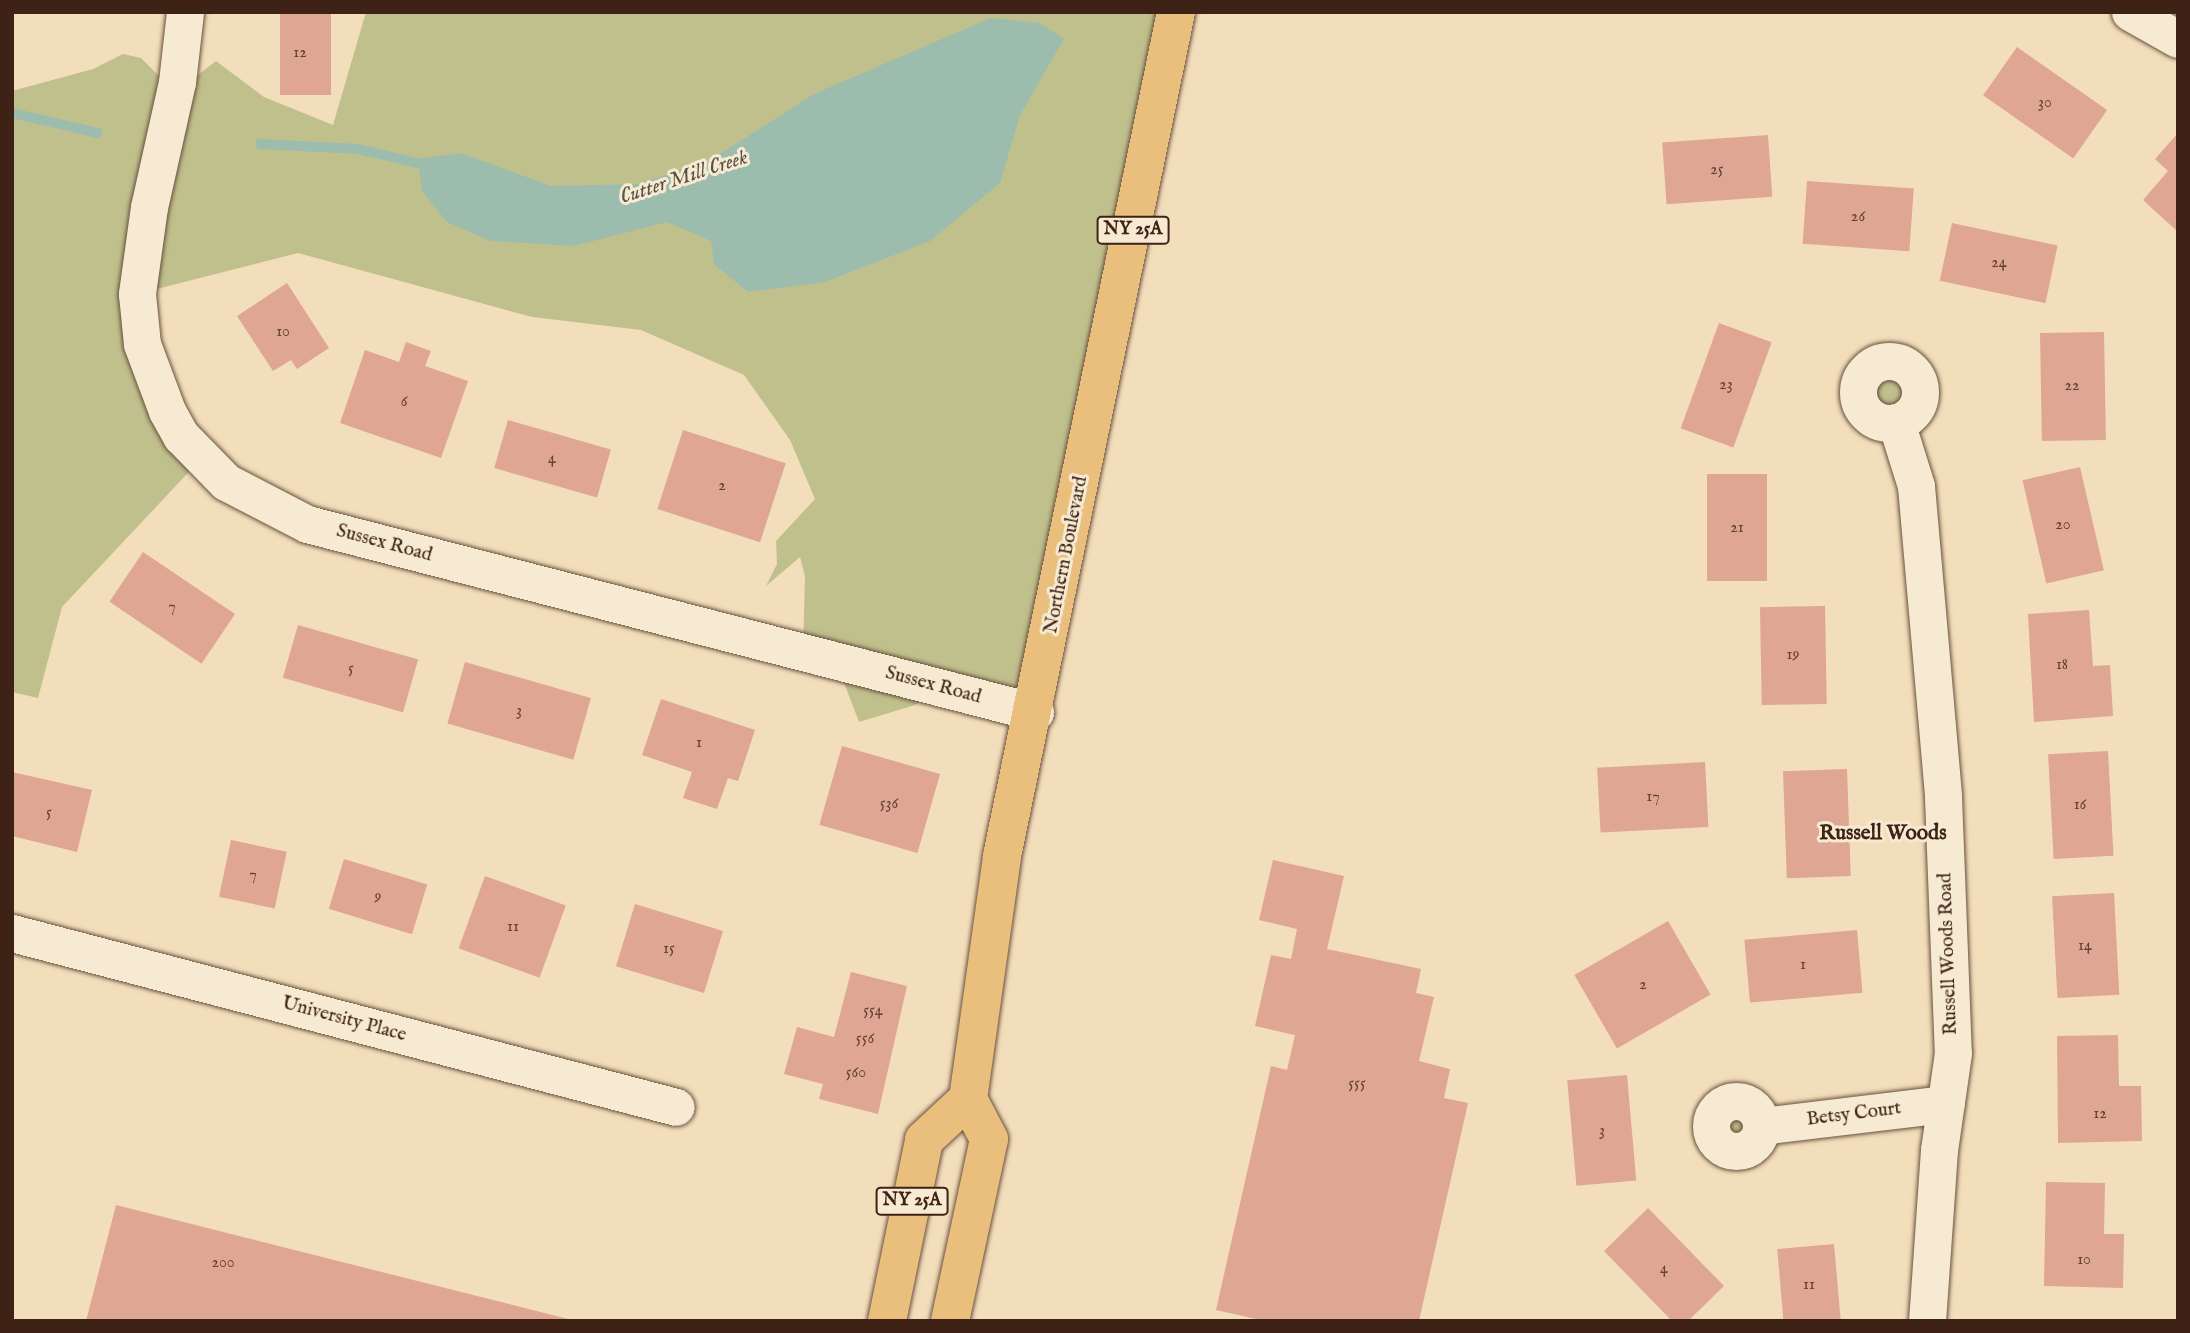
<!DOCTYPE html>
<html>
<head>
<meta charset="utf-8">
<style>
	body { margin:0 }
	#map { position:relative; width:2190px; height:1333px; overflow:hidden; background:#f3debb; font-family:"IM FELL English",serif }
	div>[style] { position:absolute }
	.green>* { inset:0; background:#c0c08d }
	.round { border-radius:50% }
	.water>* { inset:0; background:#9cbcad }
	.stream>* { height:10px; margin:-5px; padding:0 5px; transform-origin:5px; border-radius:5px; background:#9cbcad }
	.building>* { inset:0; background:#dea693; transform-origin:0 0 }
	.roads { filter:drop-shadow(0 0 2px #6a513e) drop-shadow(0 0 2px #6a513e) }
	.minor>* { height:37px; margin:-18.5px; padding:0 18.5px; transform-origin:18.5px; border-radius:18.5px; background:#f7ead3 }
	.minor>.ring { margin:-18.5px; padding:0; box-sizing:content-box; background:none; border:37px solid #f7ead3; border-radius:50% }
	.major>* { height:38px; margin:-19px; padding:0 19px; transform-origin:19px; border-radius:19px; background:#eabf7e }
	span { translate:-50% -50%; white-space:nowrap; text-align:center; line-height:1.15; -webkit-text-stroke:6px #f7ead3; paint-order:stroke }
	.number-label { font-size:16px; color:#654334 }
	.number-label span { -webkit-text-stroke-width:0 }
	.shield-label span { padding:2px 5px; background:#f7ead3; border:2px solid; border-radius:5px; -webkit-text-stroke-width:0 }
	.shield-label { font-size:18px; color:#3d2215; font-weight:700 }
	.street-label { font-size:19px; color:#3d2215 }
	.water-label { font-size:21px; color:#5a5043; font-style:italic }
	.neighbourhood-label { font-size:21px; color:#3d2215; font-weight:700 }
	.frame { position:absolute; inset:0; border:14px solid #3d2215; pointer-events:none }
</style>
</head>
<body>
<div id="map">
	<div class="green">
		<i style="clip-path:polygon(366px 12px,1176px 12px,1035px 712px,930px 694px,915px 705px,859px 722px,843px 680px,803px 652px,805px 577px,800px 557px,766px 586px,777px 564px,776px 541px,815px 499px,790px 440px,744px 375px,641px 330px,532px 317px,298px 253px,137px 294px,202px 458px,62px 607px,38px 698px,12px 692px,12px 91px,93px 69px,123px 54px,141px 58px,159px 76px,185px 85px,216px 61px,264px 97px,333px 125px)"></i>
		<i class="round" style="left:1858px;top:360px;width:62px;height:62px"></i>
		<i class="round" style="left:1710px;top:1101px;width:50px;height:50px"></i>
	</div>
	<div class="water">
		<i style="clip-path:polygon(991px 18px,1040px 23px,1064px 39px,1020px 115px,1000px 183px,930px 241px,825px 282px,748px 292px,714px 264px,711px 241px,667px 222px,574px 246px,490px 241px,447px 222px,422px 191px,418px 159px,461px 153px,551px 186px,638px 184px,709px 161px,814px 94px)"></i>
	</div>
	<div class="stream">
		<i style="left:12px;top:113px;width:88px;rotate:13.1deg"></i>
		<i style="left:260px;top:144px;width:98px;rotate:2.9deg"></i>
		<i style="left:358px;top:149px;width:74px;rotate:13.3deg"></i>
	</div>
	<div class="building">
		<i style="left:280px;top:12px;width:51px;height:83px"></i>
		<i style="left:2017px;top:47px;width:110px;height:59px;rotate:35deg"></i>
		<i style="clip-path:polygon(2178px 133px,2178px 232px,2143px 200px,2168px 171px,2155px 159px)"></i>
		<i style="left:1768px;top:135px;width:62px;height:106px;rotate:86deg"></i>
		<i style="left:1807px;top:181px;width:107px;height:63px;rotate:4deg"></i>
		<i style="left:1952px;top:223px;width:108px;height:59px;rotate:12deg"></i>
		<i style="clip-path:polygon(287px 283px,329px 348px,297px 369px,291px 360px,273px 371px,237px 316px)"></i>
		<i style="left:1719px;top:323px;width:56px;height:112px;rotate:20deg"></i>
		<i style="left:2104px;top:332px;width:108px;height:64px;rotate:89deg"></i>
		<i style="clip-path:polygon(406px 342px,431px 351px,425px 366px,468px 381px,441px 458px,340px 423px,365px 350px,399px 362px)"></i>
		<i style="left:508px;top:420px;width:107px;height:50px;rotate:16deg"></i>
		<i style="left:683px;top:430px;width:108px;height:83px;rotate:18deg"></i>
		<i style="left:2080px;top:467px;width:106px;height:59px;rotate:77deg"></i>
		<i style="left:1707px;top:474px;width:60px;height:107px"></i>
		<i style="left:143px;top:552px;width:111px;height:60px;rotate:34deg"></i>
		<i style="left:1825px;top:606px;width:98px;height:65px;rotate:89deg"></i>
		<i style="clip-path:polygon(2089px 610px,2093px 666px,2110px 665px,2113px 716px,2034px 722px,2028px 614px)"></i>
		<i style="left:298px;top:625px;width:125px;height:55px;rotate:16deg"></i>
		<i style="left:465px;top:662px;width:131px;height:64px;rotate:16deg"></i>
		<i style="clip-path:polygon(661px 699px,755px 730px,738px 781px,728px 778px,717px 809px,683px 798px,692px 772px,642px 755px)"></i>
		<i style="left:842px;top:746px;width:102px;height:82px;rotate:16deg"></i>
		<i style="left:2108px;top:751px;width:105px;height:60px;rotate:87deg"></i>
		<i style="left:1705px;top:762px;width:65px;height:108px;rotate:87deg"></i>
		<i style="left:1847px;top:769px;width:107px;height:64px;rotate:88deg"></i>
		<i style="clip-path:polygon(12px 772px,92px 790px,77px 852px,12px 836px)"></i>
		<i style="left:231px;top:840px;width:57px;height:58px;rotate:12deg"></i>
		<i style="left:344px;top:859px;width:87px;height:52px;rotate:17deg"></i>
		<i style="clip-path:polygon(1273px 860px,1344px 876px,1327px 949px,1421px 969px,1416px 993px,1434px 997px,1419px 1061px,1450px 1069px,1444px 1098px,1468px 1103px,1419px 1321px,1265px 1321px,1216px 1310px,1271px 1066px,1287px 1070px,1295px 1035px,1255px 1026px,1271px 955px,1291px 959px,1297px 929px,1259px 920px)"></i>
		<i style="left:485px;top:876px;width:86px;height:77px;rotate:20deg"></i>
		<i style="left:2114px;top:893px;width:102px;height:62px;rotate:87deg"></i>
		<i style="left:635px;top:904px;width:92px;height:65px;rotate:17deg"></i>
		<i style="left:1668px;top:921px;width:85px;height:108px;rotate:60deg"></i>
		<i style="left:1857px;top:930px;width:63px;height:113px;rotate:85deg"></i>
		<i style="clip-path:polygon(851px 972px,907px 986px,878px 1114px,819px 1099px,823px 1084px,784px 1074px,797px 1027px,834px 1037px)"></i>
		<i style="clip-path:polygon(2118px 1035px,2119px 1086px,2141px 1086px,2142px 1141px,2058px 1143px,2057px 1036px)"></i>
		<i style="left:1627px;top:1075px;width:106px;height:60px;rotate:85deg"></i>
		<i style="clip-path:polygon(2046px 1182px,2105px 1183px,2104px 1234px,2124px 1234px,2123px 1288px,2044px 1286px)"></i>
		<i style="clip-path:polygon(116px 1205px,572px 1320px,572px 1321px,86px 1321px)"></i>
		<i style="clip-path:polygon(1648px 1208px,1724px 1286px,1688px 1321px,1672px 1321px,1604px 1251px)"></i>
		<i style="left:1834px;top:1244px;width:77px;height:57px;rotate:85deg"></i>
	</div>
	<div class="roads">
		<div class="minor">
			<i style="left:185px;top:12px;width:70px;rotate:96.5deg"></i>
			<i style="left:177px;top:82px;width:128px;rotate:102.6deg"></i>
			<i style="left:149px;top:207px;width:88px;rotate:97.9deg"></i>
			<i style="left:137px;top:294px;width:50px;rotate:84.3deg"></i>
			<i style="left:142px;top:344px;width:72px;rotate:69.5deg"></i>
			<i style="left:167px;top:411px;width:29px;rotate:61deg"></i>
			<i style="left:181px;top:436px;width:64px;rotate:45.6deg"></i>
			<i style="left:226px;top:482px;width:91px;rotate:27.4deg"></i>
			<i style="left:307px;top:524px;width:752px;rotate:14.48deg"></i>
			<i style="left:2130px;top:12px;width:55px;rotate:29.4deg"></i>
			<i class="ring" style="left:1858px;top:361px;width:25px;height:25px"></i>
			<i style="left:1896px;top:422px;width:67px;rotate:72.6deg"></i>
			<i style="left:1916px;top:486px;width:312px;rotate:85deg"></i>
			<i style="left:1943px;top:797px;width:256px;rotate:87.8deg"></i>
			<i style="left:1953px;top:1053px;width:98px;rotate:98.2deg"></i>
			<i style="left:1939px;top:1150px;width:171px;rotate:94deg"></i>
			<i style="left:12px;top:933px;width:686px;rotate:14.68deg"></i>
			<i class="ring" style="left:1711px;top:1101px;width:13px;height:13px"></i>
			<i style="left:1761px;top:1126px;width:186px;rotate:-6.8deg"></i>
		</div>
		<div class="major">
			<i style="left:887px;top:1321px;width:185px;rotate:-78.4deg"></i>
			<i style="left:924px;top:1140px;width:60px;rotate:-43deg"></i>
			<i style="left:950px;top:1321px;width:186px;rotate:-77.9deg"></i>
			<i style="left:989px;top:1139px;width:45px;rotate:-117.7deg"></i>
			<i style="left:968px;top:1099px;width:245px;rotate:-82deg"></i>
			<i style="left:1002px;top:856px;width:862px;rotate:-78.35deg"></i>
		</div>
	</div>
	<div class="number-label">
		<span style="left:300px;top:53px">12</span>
		<span style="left:2045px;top:103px">30</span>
		<span style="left:1717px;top:170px">25</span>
		<span style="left:1858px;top:217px">26</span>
		<span style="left:1999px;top:263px">24</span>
		<span style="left:283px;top:332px">10</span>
		<span style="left:1726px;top:385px">23</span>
		<span style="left:2072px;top:386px">22</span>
		<span style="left:404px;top:402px">6</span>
		<span style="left:552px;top:459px">4</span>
		<span style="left:722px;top:486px">2</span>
		<span style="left:2063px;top:525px">20</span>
		<span style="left:1737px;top:528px">21</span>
		<span style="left:172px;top:607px">7</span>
		<span style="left:1793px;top:655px">19</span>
		<span style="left:2062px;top:665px">18</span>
		<span style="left:351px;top:669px">5</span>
		<span style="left:519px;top:711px">3</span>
		<span style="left:699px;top:743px">1</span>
		<span style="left:1653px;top:797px">17</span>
		<span style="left:889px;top:804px">536</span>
		<span style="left:2080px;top:805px">16</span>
		<span style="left:49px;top:813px">5</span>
		<span style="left:253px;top:875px">7</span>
		<span style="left:378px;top:897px">9</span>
		<span style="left:513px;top:927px">11</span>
		<span style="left:2085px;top:946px">14</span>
		<span style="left:669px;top:949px">15</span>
		<span style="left:1803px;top:965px">1</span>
		<span style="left:1643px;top:985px">2</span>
		<span style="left:873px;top:1011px">554</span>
		<span style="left:865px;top:1039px">556</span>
		<span style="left:856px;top:1073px">560</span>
		<span style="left:1357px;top:1084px">555</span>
		<span style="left:2100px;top:1114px">12</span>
		<span style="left:1602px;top:1131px">3</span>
		<span style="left:2084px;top:1260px">10</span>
		<span style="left:223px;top:1263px">200</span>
		<span style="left:1664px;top:1269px">4</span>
		<span style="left:1809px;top:1285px">11</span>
	</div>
	<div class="shield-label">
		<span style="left:1133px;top:230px">NY 25A</span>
		<span style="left:912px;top:1201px">NY 25A</span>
	</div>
	<div class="street-label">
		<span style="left:384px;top:544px;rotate:15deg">Sussex Road</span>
		<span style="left:1067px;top:555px;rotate:-79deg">Northern Boulevard</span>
		<span style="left:933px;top:686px;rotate:15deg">Sussex Road</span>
		<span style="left:1949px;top:954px;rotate:-92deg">Russell Woods Road</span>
		<span style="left:344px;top:1020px;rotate:15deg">University Place</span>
		<span style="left:1854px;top:1115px;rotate:-7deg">Betsy Court</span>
	</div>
	<div class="water-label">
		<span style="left:684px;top:178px;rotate:-18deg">Cutter Mill Creek</span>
	</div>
	<div class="neighbourhood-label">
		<span style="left:1883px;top:834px">Russell Woods</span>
	</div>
	<div class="frame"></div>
</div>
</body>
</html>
